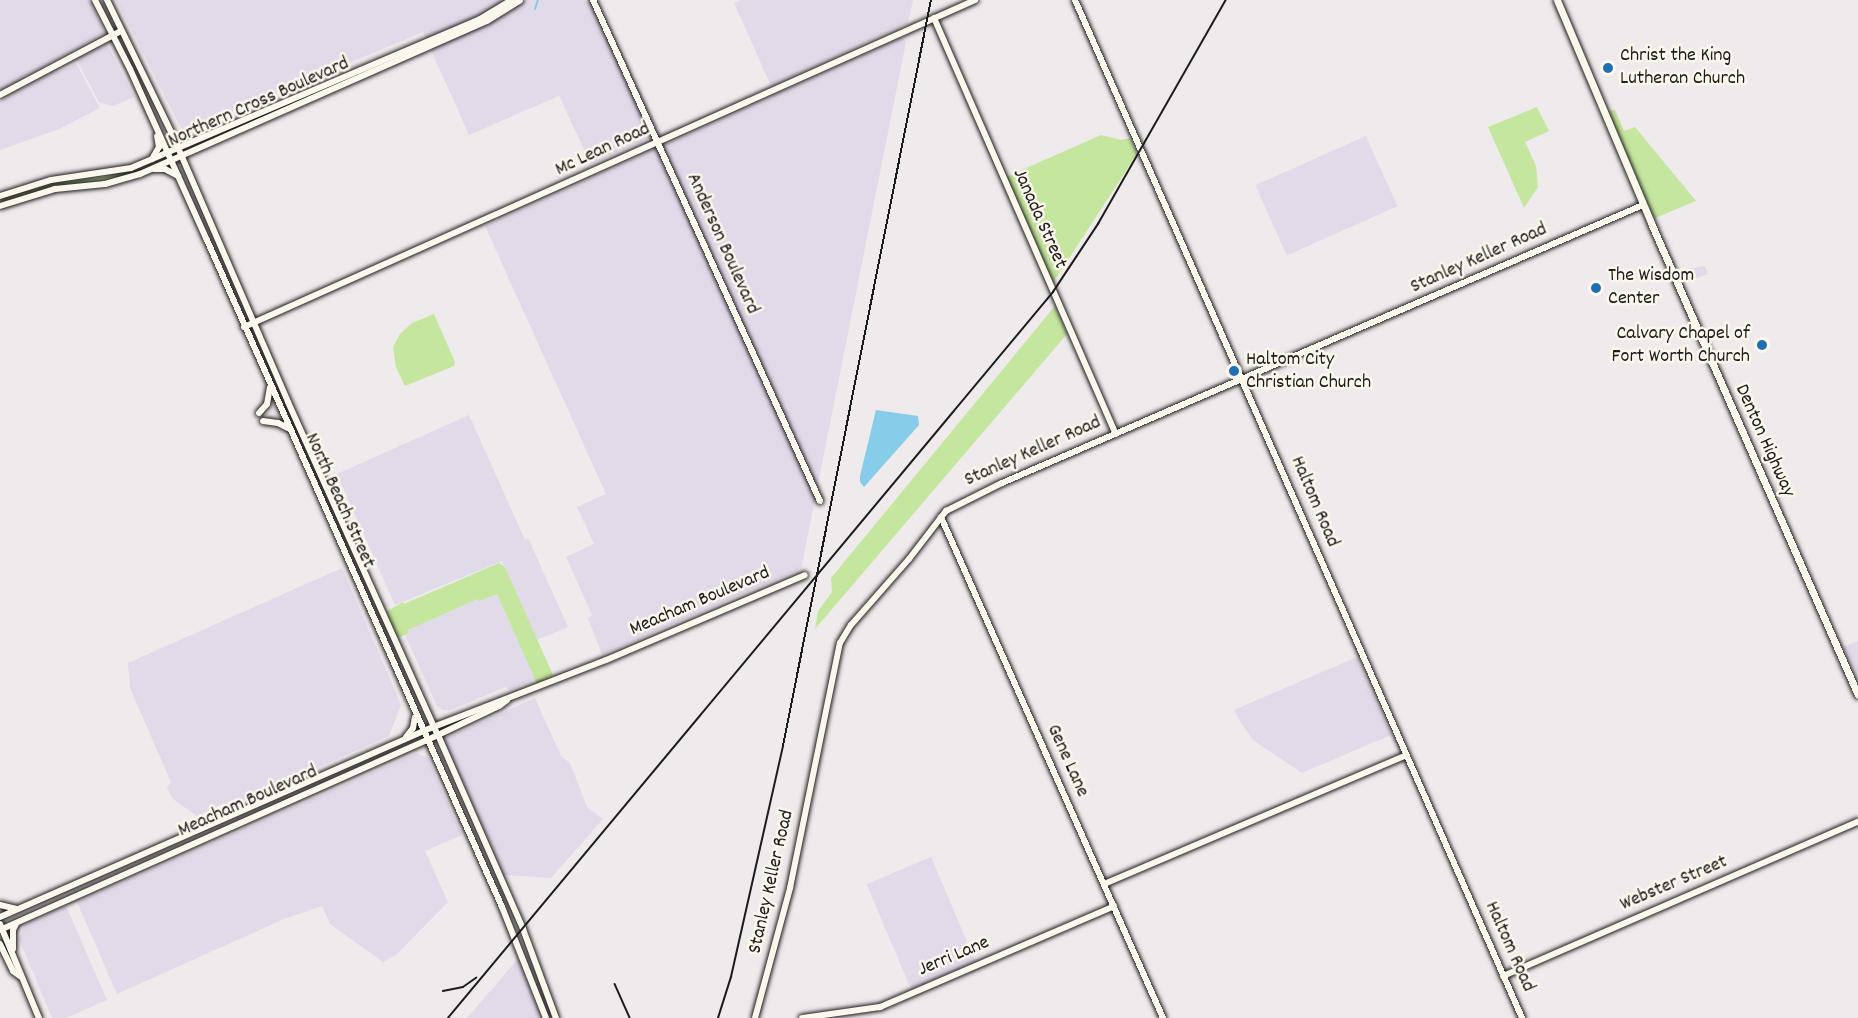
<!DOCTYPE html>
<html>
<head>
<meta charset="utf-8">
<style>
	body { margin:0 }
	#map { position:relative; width:1858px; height:1018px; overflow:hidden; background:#efeaeb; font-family:Dekko,sans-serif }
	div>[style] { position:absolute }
	.built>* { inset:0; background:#e1dae9; transform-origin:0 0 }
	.green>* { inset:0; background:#c5e69e }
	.water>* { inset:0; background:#87cce8 }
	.stream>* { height:1.5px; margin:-0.75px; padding:0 0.75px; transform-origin:0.75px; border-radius:0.75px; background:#87cce8 }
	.roads { filter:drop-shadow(0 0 2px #1c1c1c) drop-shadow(0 0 2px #1c1c1c) }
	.secondary>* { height:6px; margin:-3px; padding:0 3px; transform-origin:3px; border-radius:3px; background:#fbf7ec }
	.primary>* { height:7px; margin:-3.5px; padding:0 3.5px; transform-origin:3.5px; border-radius:3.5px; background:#fbf7ec }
	.rail>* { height:1.5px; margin:-0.75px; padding:0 0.75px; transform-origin:0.75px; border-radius:0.75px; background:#1c1c1c }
	.dots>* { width:16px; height:16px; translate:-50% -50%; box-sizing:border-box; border:3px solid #fbf7ec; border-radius:50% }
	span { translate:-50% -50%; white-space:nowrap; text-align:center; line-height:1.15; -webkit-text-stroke:5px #fbf7ec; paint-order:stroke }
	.poi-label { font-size:20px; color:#1c1c1c }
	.left { translate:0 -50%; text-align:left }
	.right { translate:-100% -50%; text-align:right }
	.street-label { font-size:20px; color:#1c1c1c }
</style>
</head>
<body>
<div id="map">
	<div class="built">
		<i style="clip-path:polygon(0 0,90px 0,104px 33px,0 90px)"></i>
		<i style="clip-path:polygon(116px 0,596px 0,661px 133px,591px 164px,559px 96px,469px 135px,423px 32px,183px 132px)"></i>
		<i style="clip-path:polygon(741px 0,913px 0,908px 23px,771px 86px,734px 3px)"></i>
		<i style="clip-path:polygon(902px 38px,906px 42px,801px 569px,602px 655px,588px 618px,592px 615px,566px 557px,594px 544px,577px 507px,606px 494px,485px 226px)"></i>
		<i style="clip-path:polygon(107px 44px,134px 97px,113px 106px,99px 102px,76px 59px)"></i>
		<i style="clip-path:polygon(76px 63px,100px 108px,59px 129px,0 150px,0 101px,57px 70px,59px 72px)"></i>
		<i style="left:1366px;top:136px;width:77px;height:121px;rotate:66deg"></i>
		<i style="clip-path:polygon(1705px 266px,1708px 274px,1684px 282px,1679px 270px)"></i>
		<i style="clip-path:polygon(469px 415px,525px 540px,528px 538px,568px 627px,537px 640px,502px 561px,395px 605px,337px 474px)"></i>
		<i style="clip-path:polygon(342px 568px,401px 705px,389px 736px,228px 807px,222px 804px,197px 816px,173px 799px,167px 788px,171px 782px,130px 688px,128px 663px)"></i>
		<i style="clip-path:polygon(497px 594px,535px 679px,510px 690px,505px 687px,451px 710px,443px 710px,437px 706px,405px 635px,409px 633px,408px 630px,478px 599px,479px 601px)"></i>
		<i style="clip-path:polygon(1858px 641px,1858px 677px,1843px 647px)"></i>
		<i style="clip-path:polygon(1357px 657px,1391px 735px,1302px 773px,1253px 740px,1239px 720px,1234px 710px)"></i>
		<i style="clip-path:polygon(535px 698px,561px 756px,570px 763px,587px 807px,603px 819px,551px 878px,504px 875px,444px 739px)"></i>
		<i style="clip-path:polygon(417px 753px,428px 758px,462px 835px,425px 851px,448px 902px,396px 955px,383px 962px,330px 924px,322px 906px,284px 919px,117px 994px,77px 902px)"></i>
		<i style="left:931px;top:857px;width:114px;height:70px;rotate:67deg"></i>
		<i style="clip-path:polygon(66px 906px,107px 1000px,66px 1018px,52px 1018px,19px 939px,25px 925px)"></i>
		<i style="clip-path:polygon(518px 959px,541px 1018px,467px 1018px)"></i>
	</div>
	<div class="green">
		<i style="clip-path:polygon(1537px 107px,1549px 131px,1525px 142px,1536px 166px,1538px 187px,1524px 208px,1488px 127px)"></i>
		<i style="clip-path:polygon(1615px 110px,1624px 131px,1635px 127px,1696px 201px,1655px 218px,1652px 216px,1610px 116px,1610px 111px)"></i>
		<i style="clip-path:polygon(1101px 135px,1121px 140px,1130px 138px,1137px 154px,1053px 283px,1006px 177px)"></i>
		<i style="clip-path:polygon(163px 159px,117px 178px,46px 189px,0 204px,0 199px,46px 184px,108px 176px)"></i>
		<i style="clip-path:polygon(1055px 306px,1067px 334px,815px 629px,818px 611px,832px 592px,831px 578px)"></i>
		<i style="clip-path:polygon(434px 314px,455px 362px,454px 366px,405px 386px,396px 367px,393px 347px,400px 334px,412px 323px)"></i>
		<i style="clip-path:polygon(499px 563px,505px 567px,553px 675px,537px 684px,497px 594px,479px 601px,478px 599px,408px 630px,409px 633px,398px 638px,386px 612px,403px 602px,404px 604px)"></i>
	</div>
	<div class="water">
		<i style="clip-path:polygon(876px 410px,918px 416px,919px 425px,864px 487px,860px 482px,860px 476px)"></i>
	</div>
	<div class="stream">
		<i style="left:535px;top:9px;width:9px;rotate:-72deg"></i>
	</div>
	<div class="roads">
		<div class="secondary">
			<i style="left:95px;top:0;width:77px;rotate:63.1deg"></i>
			<i style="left:130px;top:69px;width:188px;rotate:65.8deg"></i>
			<i style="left:207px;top:240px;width:729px;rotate:66.14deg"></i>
			<i style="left:502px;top:907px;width:119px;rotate:68.4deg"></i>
			<i style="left:107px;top:0;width:151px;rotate:64.1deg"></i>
			<i style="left:173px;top:136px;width:290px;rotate:66.6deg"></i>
			<i style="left:288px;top:402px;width:365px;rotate:65.8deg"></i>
			<i style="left:438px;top:735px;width:212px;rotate:66.3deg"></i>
			<i style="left:523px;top:929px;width:95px;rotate:69.7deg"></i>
			<i style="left:593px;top:0;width:550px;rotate:65.63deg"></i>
			<i style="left:1075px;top:0;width:1112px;rotate:66.29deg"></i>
			<i style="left:934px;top:18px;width:454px;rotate:66.4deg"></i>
			<i style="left:0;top:95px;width:137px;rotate:-27.9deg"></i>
			<i style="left:152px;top:159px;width:14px;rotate:-60deg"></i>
			<i style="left:159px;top:147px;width:11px;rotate:-100deg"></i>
			<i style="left:154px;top:169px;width:11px"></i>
			<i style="left:165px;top:169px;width:15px;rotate:28deg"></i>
			<i style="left:0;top:196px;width:53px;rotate:-17.4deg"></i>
			<i style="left:51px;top:180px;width:81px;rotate:-8.5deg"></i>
			<i style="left:131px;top:168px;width:379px;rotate:-23.1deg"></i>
			<i style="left:480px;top:19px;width:37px;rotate:-31deg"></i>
			<i style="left:0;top:206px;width:58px;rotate:-17.2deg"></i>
			<i style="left:55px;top:189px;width:50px;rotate:-5.7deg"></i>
			<i style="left:105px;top:184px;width:36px;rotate:-16deg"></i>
			<i style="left:140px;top:174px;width:379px;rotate:-23.8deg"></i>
			<i style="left:487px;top:21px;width:39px;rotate:-32deg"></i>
			<i style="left:244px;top:327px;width:801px;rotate:-24.1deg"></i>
			<i style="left:259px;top:413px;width:12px;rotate:-48deg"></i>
			<i style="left:267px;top:404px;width:17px;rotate:-80deg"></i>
			<i style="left:263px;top:421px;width:15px;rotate:8deg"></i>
			<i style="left:278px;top:423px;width:11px;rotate:27deg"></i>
			<i style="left:941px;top:517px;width:548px;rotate:66.1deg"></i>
			<i style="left:406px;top:737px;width:11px;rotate:-52deg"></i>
			<i style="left:413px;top:728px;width:11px;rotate:-80deg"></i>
			<i style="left:1104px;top:884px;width:328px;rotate:-23.1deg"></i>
			<i style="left:0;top:905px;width:17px;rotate:13deg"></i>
			<i style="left:0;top:917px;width:462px;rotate:-23.7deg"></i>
			<i style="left:423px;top:731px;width:196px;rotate:-21.2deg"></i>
			<i style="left:606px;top:660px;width:216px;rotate:-23.1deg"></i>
			<i style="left:0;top:924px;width:102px;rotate:67.5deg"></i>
			<i style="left:0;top:930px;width:479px;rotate:-24deg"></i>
			<i style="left:438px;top:735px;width:68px;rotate:-25.4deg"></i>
			<i style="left:499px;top:706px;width:10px;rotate:-37deg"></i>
			<i style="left:0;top:944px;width:30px;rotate:64deg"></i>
			<i style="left:13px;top:971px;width:9px;rotate:36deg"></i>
			<i style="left:13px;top:949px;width:19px;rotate:-90deg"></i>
			<i style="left:13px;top:930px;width:7px;rotate:-63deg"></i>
			<i style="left:1503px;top:976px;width:387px;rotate:-23.5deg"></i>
			<i style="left:755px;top:1018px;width:135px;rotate:-74.9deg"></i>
			<i style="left:790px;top:888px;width:250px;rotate:-78.5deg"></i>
			<i style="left:840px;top:643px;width:21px;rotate:-59deg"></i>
			<i style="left:851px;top:625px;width:88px;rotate:-48.7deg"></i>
			<i style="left:909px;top:559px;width:61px;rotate:-52.4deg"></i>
			<i style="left:946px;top:511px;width:63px;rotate:-26.6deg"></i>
			<i style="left:1002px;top:483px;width:699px;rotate:-23.45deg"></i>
			<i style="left:802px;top:1018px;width:79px;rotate:-8deg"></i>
			<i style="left:880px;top:1007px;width:255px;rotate:-23.3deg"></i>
		</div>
		<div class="primary">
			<i style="left:1557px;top:0;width:242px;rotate:67.1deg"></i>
			<i style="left:1651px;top:223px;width:515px;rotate:66.32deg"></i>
		</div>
	</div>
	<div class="rail">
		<i style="left:615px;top:984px;width:37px;rotate:66deg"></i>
		<i style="left:443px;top:991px;width:20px;rotate:-11deg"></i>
		<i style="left:463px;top:987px;width:16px;rotate:-35deg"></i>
		<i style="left:448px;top:1018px;width:945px;rotate:-50.19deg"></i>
		<i style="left:1053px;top:292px;width:82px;rotate:-56.5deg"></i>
		<i style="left:1098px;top:224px;width:258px;rotate:-60.3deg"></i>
		<i style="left:718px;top:1018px;width:43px;rotate:-72.4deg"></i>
		<i style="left:731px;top:977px;width:237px;rotate:-77.3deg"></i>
		<i style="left:783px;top:746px;width:761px;rotate:-78.78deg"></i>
	</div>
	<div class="dots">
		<i style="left:1608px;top:68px;background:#1f6fb2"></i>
		<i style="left:1596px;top:288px;background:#1f6fb2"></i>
		<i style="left:1762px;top:345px;background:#1f6fb2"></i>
		<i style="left:1234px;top:371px;background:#1f6fb2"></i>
	</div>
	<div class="poi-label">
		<span class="left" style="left:1620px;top:68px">Christ the King<br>Lutheran Church</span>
		<span class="left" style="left:1608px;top:288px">The Wisdom<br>Center</span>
		<span class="right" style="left:1750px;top:346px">Calvary Chapel of<br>Fort Worth Church</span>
		<span class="left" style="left:1246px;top:372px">Haltom City<br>Christian Church</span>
	</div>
	<div class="street-label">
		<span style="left:259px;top:103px;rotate:-24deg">Northern Cross Boulevard</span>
		<span style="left:603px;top:150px;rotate:-25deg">Mc Lean Road</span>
		<span style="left:1039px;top:219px;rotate:66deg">Janada Street</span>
		<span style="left:722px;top:244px;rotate:66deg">Anderson Boulevard</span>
		<span style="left:1479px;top:259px;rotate:-24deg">Stanley Keller Road</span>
		<span style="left:1764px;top:441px;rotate:66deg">Denton Highway</span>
		<span style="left:1033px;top:452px;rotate:-24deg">Stanley Keller Road</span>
		<span style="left:339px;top:501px;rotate:66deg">North Beach Street</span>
		<span style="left:1314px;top:502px;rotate:67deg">Haltom Road</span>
		<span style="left:700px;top:602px;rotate:-23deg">Meacham Boulevard</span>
		<span style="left:1067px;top:761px;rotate:66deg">Gene Lane</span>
		<span style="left:248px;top:802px;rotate:-24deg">Meacham Boulevard</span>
		<span style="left:772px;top:882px;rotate:-77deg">Stanley Keller Road</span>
		<span style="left:1674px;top:884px;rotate:-23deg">Webster Street</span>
		<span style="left:1509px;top:947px;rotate:66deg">Haltom Road</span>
		<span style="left:954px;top:957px;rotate:-23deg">Jerri Lane</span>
	</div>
</div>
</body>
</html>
